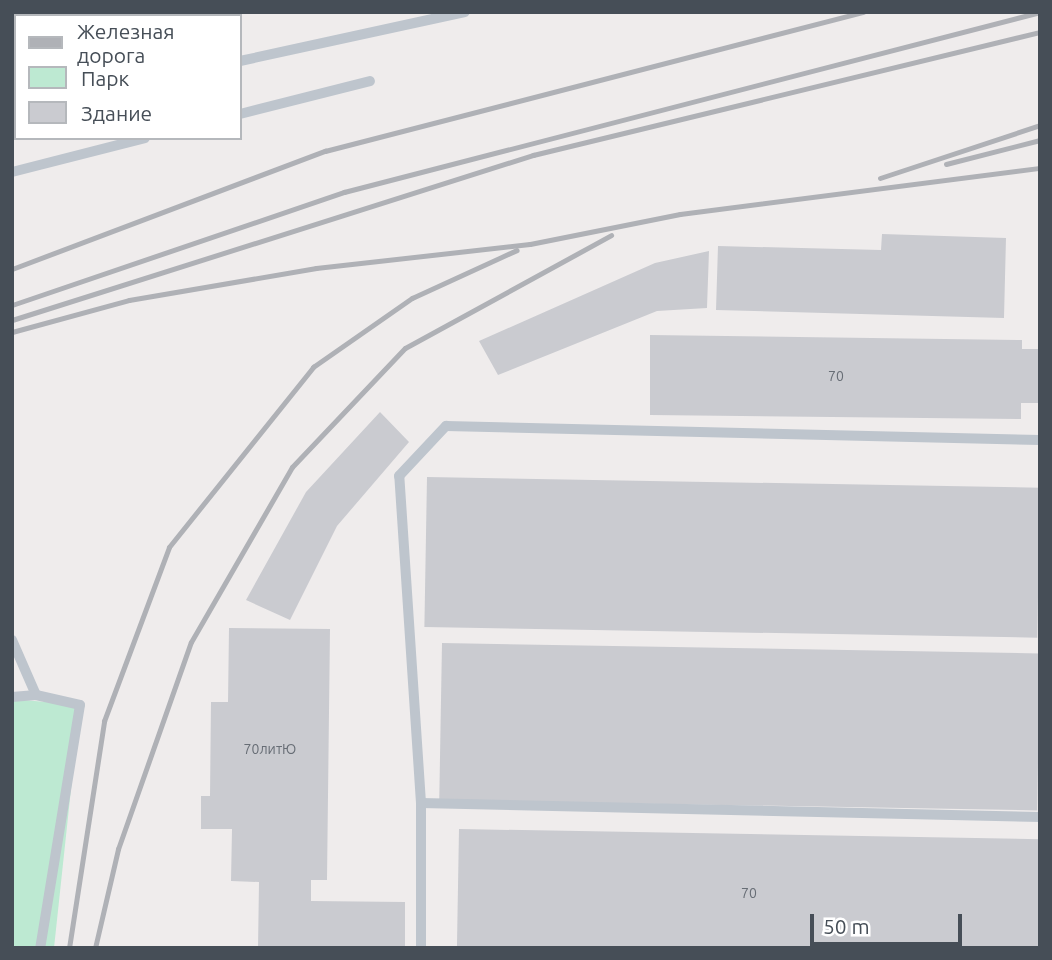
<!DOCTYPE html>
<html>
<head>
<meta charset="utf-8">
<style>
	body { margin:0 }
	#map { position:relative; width:1052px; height:960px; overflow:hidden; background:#efecec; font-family:Ubuntu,sans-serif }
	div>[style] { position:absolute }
	.green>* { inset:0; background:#bde9d2 }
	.building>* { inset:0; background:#cacbd0; transform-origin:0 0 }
	.lane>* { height:10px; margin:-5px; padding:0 5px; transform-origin:5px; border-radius:5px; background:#bec5cd }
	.rail>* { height:5px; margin:-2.5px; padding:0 2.5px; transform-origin:2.5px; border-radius:2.5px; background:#afb1b6 }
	span { translate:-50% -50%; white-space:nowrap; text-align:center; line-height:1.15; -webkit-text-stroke:5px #fff; paint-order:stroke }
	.number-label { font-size:14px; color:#676d75 }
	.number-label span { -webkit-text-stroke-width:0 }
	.frame { position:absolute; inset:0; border:14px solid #464e57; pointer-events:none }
	.legend { position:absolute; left:14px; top:14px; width:228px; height:126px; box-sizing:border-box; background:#fff; border:2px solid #b5b8bc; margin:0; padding:9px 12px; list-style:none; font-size:21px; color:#464e57 }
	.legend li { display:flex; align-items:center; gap:14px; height:35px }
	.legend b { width:35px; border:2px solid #b5b8bc }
	.scale { position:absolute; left:810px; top:914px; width:152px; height:32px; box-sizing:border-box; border:4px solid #464e57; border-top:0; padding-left:9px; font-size:21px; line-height:24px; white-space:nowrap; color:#464e57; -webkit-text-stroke:5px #fff; paint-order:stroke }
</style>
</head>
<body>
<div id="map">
	<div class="green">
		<i style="clip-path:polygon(12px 699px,80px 705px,54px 948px,12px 948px)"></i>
	</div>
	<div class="building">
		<i style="left:16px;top:49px;width:33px;height:4px;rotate:90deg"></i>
		<i style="clip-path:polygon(882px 234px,1006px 238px,1004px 318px,716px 310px,718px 246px,881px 250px)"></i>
		<i style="clip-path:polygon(709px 251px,707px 308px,657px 311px,498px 375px,479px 341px,655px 263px)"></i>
		<i style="clip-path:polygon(650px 335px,1022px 340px,1022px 349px,1040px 349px,1040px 403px,1021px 403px,1021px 419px,650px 415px)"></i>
		<i style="clip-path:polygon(380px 412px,409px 442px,337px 526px,290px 620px,246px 600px,306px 492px)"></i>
		<i style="left:427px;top:477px;width:613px;height:150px;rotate:1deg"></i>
		<i style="clip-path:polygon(229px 628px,330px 629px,327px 880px,311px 880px,311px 901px,405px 902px,405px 948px,258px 948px,259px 882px,231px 881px,232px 829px,201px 829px,201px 796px,210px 796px,211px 702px,228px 702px)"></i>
		<i style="left:442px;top:643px;width:598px;height:157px;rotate:1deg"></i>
		<i style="left:459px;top:829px;width:581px;height:119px;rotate:1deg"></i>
	</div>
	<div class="lane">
		<i style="left:240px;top:61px;width:230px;rotate:-12.3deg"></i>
		<i style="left:12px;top:111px;width:4px;rotate:-14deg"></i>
		<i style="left:240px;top:114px;width:134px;rotate:-14.2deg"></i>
		<i style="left:12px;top:172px;width:137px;rotate:-14.3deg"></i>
		<i style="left:12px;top:640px;width:60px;rotate:66.4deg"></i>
		<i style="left:36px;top:695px;width:45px;rotate:12.8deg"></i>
		<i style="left:80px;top:705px;width:246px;rotate:99.3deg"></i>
		<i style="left:12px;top:697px;width:24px;rotate:-5deg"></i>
		<i style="left:421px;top:803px;width:619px;rotate:1.3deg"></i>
		<i style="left:421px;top:948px;width:145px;rotate:-90deg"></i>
		<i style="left:421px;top:803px;width:328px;rotate:-93.8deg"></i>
		<i style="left:399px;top:476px;width:69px;rotate:-46.8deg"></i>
		<i style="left:446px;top:426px;width:594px;rotate:1.35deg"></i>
	</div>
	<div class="rail">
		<i style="left:946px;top:164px;width:97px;rotate:-14.3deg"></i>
		<i style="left:880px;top:178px;width:169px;rotate:-18.3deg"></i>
		<i style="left:12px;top:269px;width:335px;rotate:-20.7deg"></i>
		<i style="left:325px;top:151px;width:556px;rotate:-14.49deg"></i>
		<i style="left:12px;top:305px;width:351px;rotate:-18.8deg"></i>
		<i style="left:344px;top:192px;width:719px;rotate:-14.5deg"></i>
		<i style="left:12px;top:320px;width:547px;rotate:-17.57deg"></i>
		<i style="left:533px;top:155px;width:522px;rotate:-13.64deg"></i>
		<i style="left:12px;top:332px;width:121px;rotate:-15.3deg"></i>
		<i style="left:129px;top:300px;width:190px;rotate:-9.7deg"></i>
		<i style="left:316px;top:268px;width:215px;rotate:-6.4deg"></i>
		<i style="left:530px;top:244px;width:153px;rotate:-11.3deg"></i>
		<i style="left:680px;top:214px;width:363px;rotate:-7.3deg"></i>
		<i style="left:69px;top:948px;width:230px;rotate:-81.2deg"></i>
		<i style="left:104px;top:721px;width:186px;rotate:-69.5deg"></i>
		<i style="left:169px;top:547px;width:231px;rotate:-51.3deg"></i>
		<i style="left:313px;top:367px;width:121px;rotate:-34.9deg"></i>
		<i style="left:412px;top:298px;width:115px;rotate:-24.6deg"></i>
		<i style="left:95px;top:948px;width:102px;rotate:-76.9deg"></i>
		<i style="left:118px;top:849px;width:219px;rotate:-70.6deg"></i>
		<i style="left:191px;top:642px;width:202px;rotate:-60deg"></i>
		<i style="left:292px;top:467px;width:164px;rotate:-46.5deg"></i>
		<i style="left:405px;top:348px;width:235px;rotate:-28.7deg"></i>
	</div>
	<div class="number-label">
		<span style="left:836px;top:376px">70</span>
		<span style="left:270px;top:749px">70литЮ</span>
		<span style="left:749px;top:893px">70</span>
	</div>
	<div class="frame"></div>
	<ul class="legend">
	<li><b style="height:9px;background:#afb1b6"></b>Железная дорога</li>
	<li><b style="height:19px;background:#bde9d2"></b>Парк</li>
	<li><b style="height:19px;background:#cacbd0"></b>Здание</li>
	</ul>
	<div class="scale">50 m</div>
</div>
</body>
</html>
